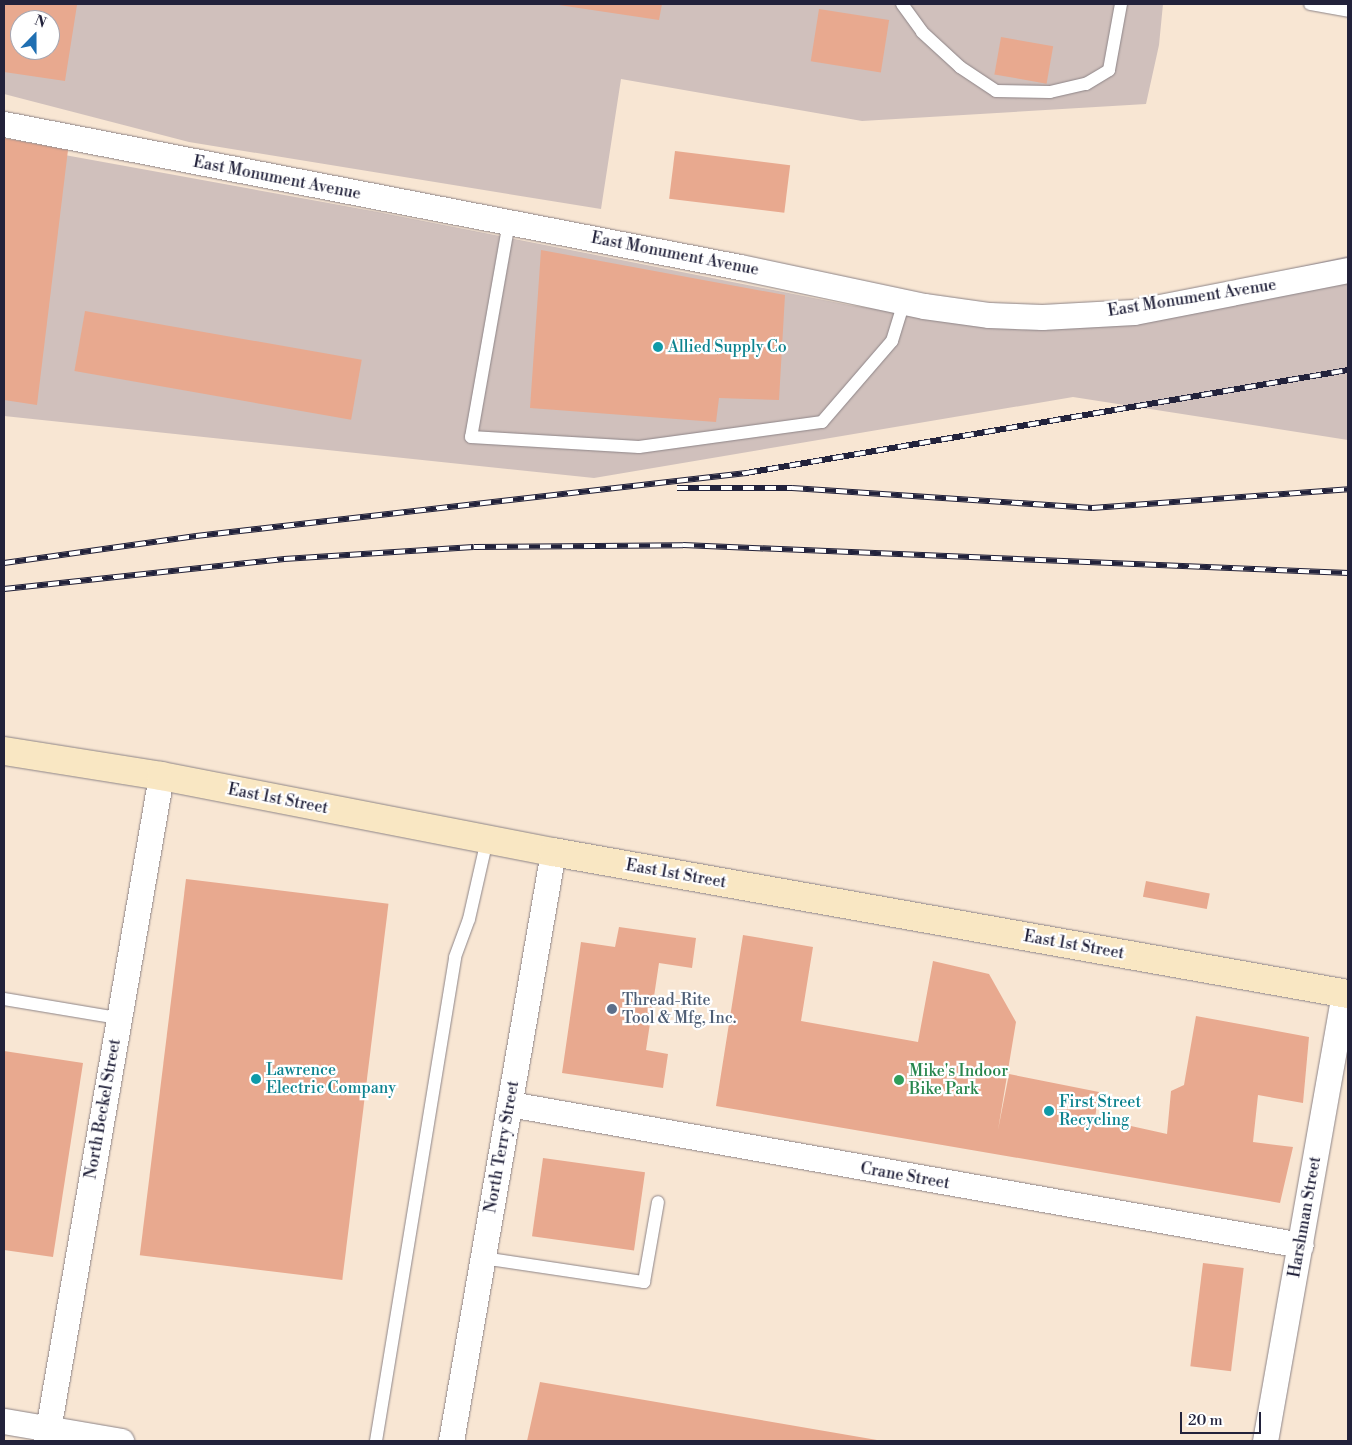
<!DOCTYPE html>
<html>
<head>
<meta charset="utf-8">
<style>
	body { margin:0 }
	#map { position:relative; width:1352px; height:1445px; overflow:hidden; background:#f8e6d3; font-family:"Libre Bodoni",serif }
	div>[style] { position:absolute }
	.industrial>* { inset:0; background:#d0c0bc }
	.building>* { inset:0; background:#e8a98f; transform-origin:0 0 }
	.roads { filter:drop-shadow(0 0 1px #8d8487) drop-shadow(0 0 1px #8d8487) }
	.lane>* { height:12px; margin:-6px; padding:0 6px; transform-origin:6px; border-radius:6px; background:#fff }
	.street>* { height:25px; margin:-12.5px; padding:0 12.5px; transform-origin:12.5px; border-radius:12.5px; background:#fff }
	.secondary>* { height:28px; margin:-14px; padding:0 14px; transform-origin:14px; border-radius:14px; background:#f9e7c3 }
	.rail>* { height:5.5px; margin-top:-2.75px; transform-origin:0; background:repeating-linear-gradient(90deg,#fff 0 11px,#22223b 0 22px); box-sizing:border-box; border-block:1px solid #22223b }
	.dots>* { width:14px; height:14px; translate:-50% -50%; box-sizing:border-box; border:2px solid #fff; border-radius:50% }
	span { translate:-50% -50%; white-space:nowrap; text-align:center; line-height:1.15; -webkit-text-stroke:4.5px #fff; paint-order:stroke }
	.street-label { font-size:16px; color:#22223b }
	.culture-label { font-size:16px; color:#0d838f }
	.left { translate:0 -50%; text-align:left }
	.service-label { font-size:16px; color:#4e5e75 }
	.leisure-label { font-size:16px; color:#27864d }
	.frame { position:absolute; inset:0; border:5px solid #22223b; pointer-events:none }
	.north { position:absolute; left:10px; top:10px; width:50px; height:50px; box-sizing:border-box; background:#fff; border:1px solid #a7a7b1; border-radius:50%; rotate:22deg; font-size:14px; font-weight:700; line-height:20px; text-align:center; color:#22223b }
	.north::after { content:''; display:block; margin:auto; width:18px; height:22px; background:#1f6fb2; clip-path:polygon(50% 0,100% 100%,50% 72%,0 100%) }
	.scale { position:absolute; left:1180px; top:1412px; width:81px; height:22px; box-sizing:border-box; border:2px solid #22223b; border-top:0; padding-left:6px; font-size:15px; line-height:18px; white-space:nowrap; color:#22223b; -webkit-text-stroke:4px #fff; paint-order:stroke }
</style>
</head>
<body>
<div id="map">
	<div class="industrial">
		<i style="clip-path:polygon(evenodd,4px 4px,1163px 4px,1159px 45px,1146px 104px,862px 121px,621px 79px,601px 209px,189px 142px,4px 94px,4px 4px,20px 20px,50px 20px,50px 50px,20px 50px,20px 20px)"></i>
		<i style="clip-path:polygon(4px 144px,378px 212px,849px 305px,1022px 330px,1348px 256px,1348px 440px,1073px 397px,594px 478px,4px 416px)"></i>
	</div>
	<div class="building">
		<i style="clip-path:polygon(evenodd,4px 4px,77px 5px,65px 81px,4px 72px,4px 4px,20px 20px,50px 20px,50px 50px,20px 50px,20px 20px)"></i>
		<i style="clip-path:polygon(552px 4px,662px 4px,659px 20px)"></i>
		<i style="left:819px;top:9px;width:71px;height:53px;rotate:9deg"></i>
		<i style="left:1001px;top:37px;width:53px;height:38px;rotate:10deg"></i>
		<i style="clip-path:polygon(4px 138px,68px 150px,37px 405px,4px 400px)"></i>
		<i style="left:675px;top:151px;width:116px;height:48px;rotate:7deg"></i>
		<i style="clip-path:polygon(541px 250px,785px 295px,779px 400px,719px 398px,716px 422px,530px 408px)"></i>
		<i style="left:85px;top:311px;width:281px;height:61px;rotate:10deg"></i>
		<i style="left:186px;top:879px;width:204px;height:379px;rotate:7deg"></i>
		<i style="left:1146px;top:881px;width:65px;height:16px;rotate:11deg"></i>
		<i style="clip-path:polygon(619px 927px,696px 938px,692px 968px,659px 963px,646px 1050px,668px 1054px,663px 1088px,562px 1073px,581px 942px,615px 947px)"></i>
		<i style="clip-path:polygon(743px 935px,813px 947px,801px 1021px,918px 1042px,933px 961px,989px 974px,1016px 1022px,998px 1130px,1009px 1074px,1099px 1092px,1095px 1118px,1167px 1134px,1171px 1091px,1184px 1085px,1196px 1016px,1309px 1037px,1303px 1103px,1258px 1095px,1253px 1142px,1293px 1147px,1280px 1203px,716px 1106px)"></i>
		<i style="clip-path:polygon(4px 1051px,83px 1063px,53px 1257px,4px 1250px)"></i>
		<i style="left:543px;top:1158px;width:103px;height:79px;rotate:8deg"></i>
		<i style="left:1203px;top:1263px;width:41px;height:104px;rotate:7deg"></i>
		<i style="clip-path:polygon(540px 1382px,877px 1440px,877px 1441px,527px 1441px)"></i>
	</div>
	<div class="roads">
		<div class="lane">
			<i style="left:902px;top:4px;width:34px;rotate:54deg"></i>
			<i style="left:922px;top:32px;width:52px;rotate:42.6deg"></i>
			<i style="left:960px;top:67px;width:43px;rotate:33.7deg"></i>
			<i style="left:996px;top:91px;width:54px;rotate:1.1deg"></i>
			<i style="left:1050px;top:92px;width:37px;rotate:-13deg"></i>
			<i style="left:1086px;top:84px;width:27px;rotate:-31deg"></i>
			<i style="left:1109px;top:70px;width:67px;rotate:-79.7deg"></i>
			<i style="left:1310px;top:4px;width:39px;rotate:10deg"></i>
			<i style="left:509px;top:222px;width:218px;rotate:100deg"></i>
			<i style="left:471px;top:437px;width:168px;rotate:3.4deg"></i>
			<i style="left:639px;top:447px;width:185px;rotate:-7.8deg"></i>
			<i style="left:822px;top:422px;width:107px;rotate:-49.2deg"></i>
			<i style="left:892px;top:341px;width:41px;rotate:-72.9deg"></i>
			<i style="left:4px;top:999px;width:116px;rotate:9.5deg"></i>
			<i style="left:483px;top:1258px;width:163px;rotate:8.5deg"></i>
			<i style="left:644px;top:1282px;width:81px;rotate:-80.1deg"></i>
			<i style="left:376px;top:1441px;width:490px;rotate:-80.7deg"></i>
			<i style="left:455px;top:957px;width:40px;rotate:-69.8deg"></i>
			<i style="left:469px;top:919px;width:81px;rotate:-77.2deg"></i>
		</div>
		<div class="street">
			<i style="left:4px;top:124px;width:750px;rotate:11deg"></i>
			<i style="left:740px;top:267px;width:188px;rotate:12deg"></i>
			<i style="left:924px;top:306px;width:66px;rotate:7.9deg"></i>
			<i style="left:989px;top:315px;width:53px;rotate:2.2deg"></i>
			<i style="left:1042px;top:317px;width:92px;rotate:-3.1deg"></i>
			<i style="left:1134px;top:312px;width:218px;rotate:-11.1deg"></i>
			<i style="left:510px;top:1104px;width:803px;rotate:10.11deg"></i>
			<i style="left:4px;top:1421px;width:119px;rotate:9.7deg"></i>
			<i style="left:46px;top:1441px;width:675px;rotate:-80.19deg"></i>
			<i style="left:451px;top:1441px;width:598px;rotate:-80.18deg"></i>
			<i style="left:1265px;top:1441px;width:455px;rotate:-80deg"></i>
		</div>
		<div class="secondary">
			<i style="left:4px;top:751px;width:159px;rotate:9deg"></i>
			<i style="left:161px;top:776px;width:399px;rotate:11deg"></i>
			<i style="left:553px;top:852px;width:808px;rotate:10.13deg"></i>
		</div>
	</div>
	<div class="rail">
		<i style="left:677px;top:488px;width:115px"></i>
		<i style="left:792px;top:488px;width:301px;rotate:3.8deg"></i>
		<i style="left:1092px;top:508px;width:257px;rotate:-4.2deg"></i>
		<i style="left:4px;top:563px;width:194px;rotate:-8deg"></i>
		<i style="left:196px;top:536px;width:554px;rotate:-6.53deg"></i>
		<i style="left:746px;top:473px;width:611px;rotate:-9.71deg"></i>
		<i style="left:4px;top:589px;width:282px;rotate:-6.1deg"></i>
		<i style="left:284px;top:559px;width:190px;rotate:-3.6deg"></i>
		<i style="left:474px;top:547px;width:209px;rotate:-0.5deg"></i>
		<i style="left:683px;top:545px;width:666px;rotate:2.41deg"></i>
	</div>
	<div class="dots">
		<i style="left:658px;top:347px;background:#0f9aa8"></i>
		<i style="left:612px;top:1009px;background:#5c6f8a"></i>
		<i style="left:256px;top:1079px;background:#0f9aa8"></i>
		<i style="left:899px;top:1080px;background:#2e9e5b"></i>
		<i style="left:1049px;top:1111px;background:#0f9aa8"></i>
	</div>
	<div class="street-label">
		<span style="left:277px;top:178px;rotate:11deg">East Monument Avenue</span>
		<span style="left:675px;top:254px;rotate:11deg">East Monument Avenue</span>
		<span style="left:1192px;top:298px;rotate:-9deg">East Monument Avenue</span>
		<span style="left:278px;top:799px;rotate:11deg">East 1st Street</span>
		<span style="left:676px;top:874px;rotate:10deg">East 1st Street</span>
		<span style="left:1074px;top:945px;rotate:10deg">East 1st Street</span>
		<span style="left:103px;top:1109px;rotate:-80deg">North Beckel Street</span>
		<span style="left:502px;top:1147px;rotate:-80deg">North Terry Street</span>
		<span style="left:905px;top:1176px;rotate:10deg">Crane Street</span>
		<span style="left:1305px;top:1217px;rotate:-80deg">Harshman Street</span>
	</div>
	<div class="culture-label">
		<span class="left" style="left:668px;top:347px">Allied Supply Co</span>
		<span class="left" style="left:266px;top:1079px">Lawrence<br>Electric Company</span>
		<span class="left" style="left:1059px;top:1111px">First Street<br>Recycling</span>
	</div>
	<div class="service-label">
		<span class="left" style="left:622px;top:1009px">Thread-Rite<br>Tool &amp; Mfg, Inc.</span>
	</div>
	<div class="leisure-label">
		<span class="left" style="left:909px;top:1080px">Mike's Indoor<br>Bike Park</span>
	</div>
	<div class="frame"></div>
	<div class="north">N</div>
	<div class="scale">20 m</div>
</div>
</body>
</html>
